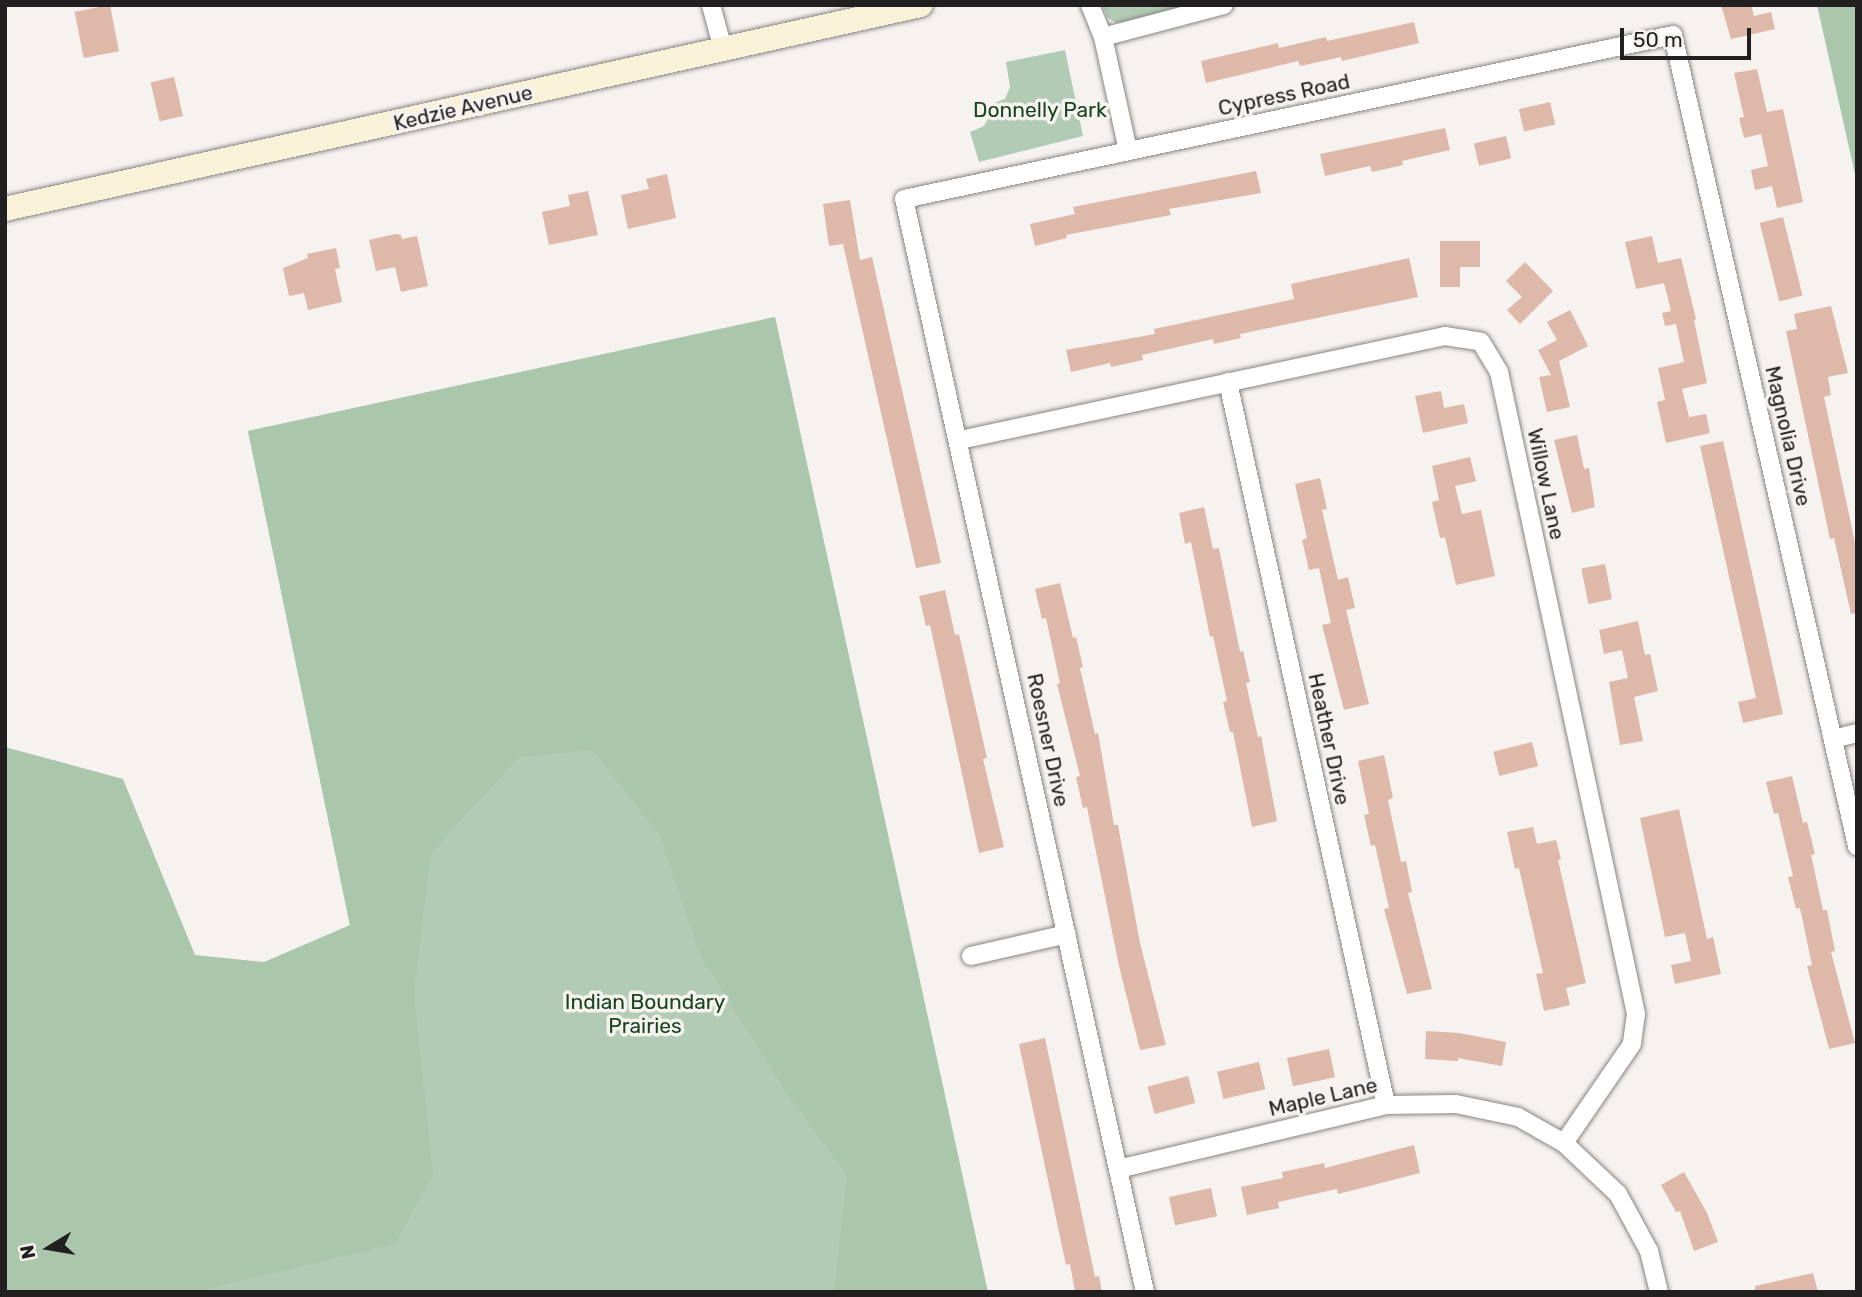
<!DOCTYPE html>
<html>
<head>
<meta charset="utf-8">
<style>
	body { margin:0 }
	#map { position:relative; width:1862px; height:1297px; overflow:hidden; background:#f5f2f0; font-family:Rubik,sans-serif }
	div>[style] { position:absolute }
	.green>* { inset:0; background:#b2cbb4 }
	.forest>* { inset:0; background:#aac7ac }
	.building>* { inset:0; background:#deb8a8; transform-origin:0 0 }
	.roads { filter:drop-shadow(0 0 2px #888583) drop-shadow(0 0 2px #888583) }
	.street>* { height:18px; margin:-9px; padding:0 9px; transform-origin:9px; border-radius:9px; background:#fff }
	.secondary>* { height:24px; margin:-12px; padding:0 12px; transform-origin:12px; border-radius:12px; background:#f9f2d8 }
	span { translate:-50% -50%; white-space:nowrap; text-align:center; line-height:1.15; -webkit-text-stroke:7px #f5f2f0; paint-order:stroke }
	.street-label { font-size:21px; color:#211f1f }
	.park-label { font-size:21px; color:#17441f }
	.frame { position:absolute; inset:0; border:7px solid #211f1f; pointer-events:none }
	.north { position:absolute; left:14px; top:1213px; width:70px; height:70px; -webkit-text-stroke:5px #f5f2f0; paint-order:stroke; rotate:259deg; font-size:19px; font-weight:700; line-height:28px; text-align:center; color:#211f1f }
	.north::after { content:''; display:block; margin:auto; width:24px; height:32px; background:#211f1f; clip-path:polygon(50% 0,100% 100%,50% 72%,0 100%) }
	.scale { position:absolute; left:1620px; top:28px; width:131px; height:32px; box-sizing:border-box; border:4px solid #211f1f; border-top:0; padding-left:9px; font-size:21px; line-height:24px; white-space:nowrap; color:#211f1f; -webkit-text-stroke:5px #f5f2f0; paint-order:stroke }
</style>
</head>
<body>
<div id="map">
	<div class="green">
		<i style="clip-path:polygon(1102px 5px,1205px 5px,1137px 23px,1117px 23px,1108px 18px)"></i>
		<i style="clip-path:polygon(1065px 50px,1083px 136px,979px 162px,970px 132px,984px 126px,989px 117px,988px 105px,1005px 99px,1010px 87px,1006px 62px)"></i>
		<i style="clip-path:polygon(775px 317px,985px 1292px,5px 1292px,406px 1197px,248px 431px)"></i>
	</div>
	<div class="forest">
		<i style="clip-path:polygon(1817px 5px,1857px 5px,1857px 183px)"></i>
		<i style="clip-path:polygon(775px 317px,988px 1292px,834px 1292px,847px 1175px,788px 1095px,701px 957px,660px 836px,593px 750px,519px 757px,431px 853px,414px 992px,433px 1175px,395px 1244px,195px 1292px,5px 1292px,5px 747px,123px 779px,195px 955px,264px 962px,350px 925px,248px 431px)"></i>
	</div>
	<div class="building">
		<i style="left:110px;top:5px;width:47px;height:36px;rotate:79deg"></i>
		<i style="clip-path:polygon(1721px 5px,1751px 5px,1754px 16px,1771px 12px,1775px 29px,1731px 39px)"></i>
		<i style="clip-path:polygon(1414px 22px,1419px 43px,1342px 61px,1341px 57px,1300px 66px,1298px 61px,1206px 83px,1201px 61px,1278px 43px,1279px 48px,1326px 37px,1327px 41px)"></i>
		<i style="clip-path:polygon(1757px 69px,1767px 112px,1783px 109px,1803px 202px,1777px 208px,1772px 186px,1755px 190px,1751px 170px,1768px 166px,1761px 134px,1744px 138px,1739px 118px,1744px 117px,1734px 73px)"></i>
		<i style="left:174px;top:77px;width:40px;height:24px;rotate:77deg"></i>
		<i style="left:1550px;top:102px;width:23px;height:32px;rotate:77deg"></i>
		<i style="clip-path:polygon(1445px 128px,1450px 150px,1402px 161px,1403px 165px,1372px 172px,1370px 166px,1325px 176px,1320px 154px)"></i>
		<i style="left:1506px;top:136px;width:23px;height:33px;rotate:77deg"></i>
		<i style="clip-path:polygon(1256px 171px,1261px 193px,1169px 209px,1171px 215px,1066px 235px,1067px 238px,1035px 246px,1030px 224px,1075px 214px,1073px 207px)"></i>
		<i style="clip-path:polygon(667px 174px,676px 218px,628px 229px,621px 195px,649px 189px,646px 179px)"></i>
		<i style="clip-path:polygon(588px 191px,598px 235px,549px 245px,542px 212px,570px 206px,568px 195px)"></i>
		<i style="clip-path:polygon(850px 200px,860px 260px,872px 257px,941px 563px,916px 568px,843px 244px,829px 246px,823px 204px)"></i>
		<i style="left:1783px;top:217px;width:81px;height:24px;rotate:76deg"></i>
		<i style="clip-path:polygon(395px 234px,401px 235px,402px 239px,417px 236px,428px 286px,401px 292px,395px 267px,376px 271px,369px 240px)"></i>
		<i style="clip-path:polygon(1652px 236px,1658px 263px,1681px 258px,1696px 319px,1694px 320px,1707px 383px,1682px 389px,1689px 417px,1706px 414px,1710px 433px,1666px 443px,1657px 402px,1665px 400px,1658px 368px,1684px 362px,1676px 324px,1665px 326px,1662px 313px,1671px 311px,1664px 283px,1636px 289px,1625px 242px)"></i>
		<i style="clip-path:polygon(1440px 241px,1480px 241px,1480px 267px,1460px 267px,1460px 287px,1440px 287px)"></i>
		<i style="clip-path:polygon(336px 248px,340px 268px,335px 269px,342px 302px,308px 310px,304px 293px,289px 296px,283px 268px,308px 258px,307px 254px)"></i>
		<i style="clip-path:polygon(1409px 258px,1418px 297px,1240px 334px,1241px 338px,1214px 344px,1213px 339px,1142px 355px,1143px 360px,1111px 367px,1110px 363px,1071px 372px,1066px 350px,1155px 334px,1154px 329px,1294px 299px,1291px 284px)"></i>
		<i style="clip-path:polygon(1525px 262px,1553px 291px,1520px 324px,1507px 310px,1522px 297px,1506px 281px)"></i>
		<i style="clip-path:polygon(1831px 306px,1848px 373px,1828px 377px,1831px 395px,1824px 397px,1857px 552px,1857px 613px,1851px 614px,1834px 538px,1830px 539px,1786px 331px,1797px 329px,1794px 314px)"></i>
		<i style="clip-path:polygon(1570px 310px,1588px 346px,1559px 361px,1570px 407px,1547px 412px,1539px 377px,1551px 375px,1538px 350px,1557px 340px,1547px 322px)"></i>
		<i style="clip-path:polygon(1441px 391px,1444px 408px,1464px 404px,1468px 423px,1423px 433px,1415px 396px)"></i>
		<i style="clip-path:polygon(1577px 435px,1584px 469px,1589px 468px,1595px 507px,1572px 513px,1554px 440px)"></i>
		<i style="clip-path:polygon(1723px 441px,1783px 714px,1743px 723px,1738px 702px,1756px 698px,1700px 446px)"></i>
		<i style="clip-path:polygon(1470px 457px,1476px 481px,1455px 486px,1462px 514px,1481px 510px,1495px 576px,1456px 585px,1445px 537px,1440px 538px,1432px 502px,1439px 500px,1432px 466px)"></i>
		<i style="clip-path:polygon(1320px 478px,1327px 509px,1322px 510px,1338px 580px,1348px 577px,1355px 608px,1346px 610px,1369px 704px,1344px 710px,1322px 625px,1331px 623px,1319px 568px,1309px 570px,1302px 540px,1307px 538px,1295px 484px)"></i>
		<i style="clip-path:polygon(1204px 507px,1213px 549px,1219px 548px,1240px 652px,1243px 651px,1250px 682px,1246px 683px,1258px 737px,1261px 736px,1277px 821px,1252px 827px,1233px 732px,1230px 732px,1223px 702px,1227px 701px,1213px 636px,1210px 637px,1191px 542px,1185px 544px,1179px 513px)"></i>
		<i style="left:1605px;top:564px;width:36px;height:24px;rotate:79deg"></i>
		<i style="clip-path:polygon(1060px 583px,1073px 638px,1076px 637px,1083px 667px,1080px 668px,1095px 734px,1098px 733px,1114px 825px,1118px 825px,1140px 943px,1166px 1045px,1140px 1050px,1119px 966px,1087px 807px,1083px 808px,1076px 777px,1080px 776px,1057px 684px,1060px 683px,1046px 618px,1042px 619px,1035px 589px)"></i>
		<i style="clip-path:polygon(945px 590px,955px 635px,959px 634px,987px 758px,983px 759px,1004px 847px,979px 853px,930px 625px,926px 626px,919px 596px)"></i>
		<i style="clip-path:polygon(1638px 621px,1645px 655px,1650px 654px,1658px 691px,1634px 697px,1643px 741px,1620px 745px,1609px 682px,1628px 678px,1622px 650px,1604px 654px,1599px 630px)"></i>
		<i style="left:1532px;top:742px;width:25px;height:40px;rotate:76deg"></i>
		<i style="clip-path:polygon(1384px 755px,1393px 798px,1388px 800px,1401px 862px,1406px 861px,1412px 892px,1408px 893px,1432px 989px,1407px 994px,1384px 909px,1389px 908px,1375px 845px,1371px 846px,1364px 815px,1369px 814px,1358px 761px)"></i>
		<i style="clip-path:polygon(1792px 776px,1803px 823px,1807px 822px,1815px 854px,1811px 855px,1823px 910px,1827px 910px,1835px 951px,1831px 952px,1855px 1043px,1829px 1049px,1807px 966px,1812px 965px,1800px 908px,1796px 909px,1788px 877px,1793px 876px,1778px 813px,1774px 814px,1766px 782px)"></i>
		<i style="clip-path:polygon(1679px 809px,1707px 939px,1713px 937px,1721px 974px,1675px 984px,1671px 965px,1691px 961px,1685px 933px,1665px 937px,1640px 818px)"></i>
		<i style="clip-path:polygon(1533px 827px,1537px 844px,1556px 840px,1561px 859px,1558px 860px,1586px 983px,1566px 988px,1570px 1005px,1544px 1011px,1536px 974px,1543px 973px,1519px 868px,1515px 869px,1507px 832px)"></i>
		<i style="clip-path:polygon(1426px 1031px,1459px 1033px,1506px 1042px,1502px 1066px,1458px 1058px,1458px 1061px,1425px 1059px)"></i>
		<i style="clip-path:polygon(1045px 1038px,1095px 1277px,1099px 1276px,1102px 1292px,1075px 1292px,1070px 1264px,1066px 1265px,1019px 1044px)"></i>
		<i style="left:1329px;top:1049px;width:29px;height:43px;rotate:78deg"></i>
		<i style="left:1259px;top:1062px;width:28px;height:43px;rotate:77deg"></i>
		<i style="left:1188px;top:1076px;width:28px;height:42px;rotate:75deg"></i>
		<i style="clip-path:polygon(1414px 1145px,1420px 1173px,1338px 1194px,1337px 1189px,1278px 1202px,1279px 1208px,1247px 1215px,1241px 1187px,1283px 1178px,1282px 1172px,1324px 1163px,1325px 1168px)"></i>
		<i style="clip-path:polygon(1684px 1172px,1707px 1213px,1718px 1242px,1694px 1251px,1680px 1211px,1676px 1212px,1661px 1185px)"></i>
		<i style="left:1211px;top:1188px;width:29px;height:43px;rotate:78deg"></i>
		<i style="clip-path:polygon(1813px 1273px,1818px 1292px,1755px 1292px,1755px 1286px)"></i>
	</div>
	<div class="roads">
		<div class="street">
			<i style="left:711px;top:5px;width:46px;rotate:74.7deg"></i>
			<i style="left:1090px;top:5px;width:35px;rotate:68deg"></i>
			<i style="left:1103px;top:37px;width:117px;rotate:77.6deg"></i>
			<i style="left:1103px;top:37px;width:125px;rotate:-14.8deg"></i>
			<i style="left:1228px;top:382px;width:740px;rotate:77.67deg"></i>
			<i style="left:960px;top:440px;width:496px;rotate:-12.1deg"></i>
			<i style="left:1445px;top:336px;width:36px;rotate:9deg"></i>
			<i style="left:1481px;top:342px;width:35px;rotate:59deg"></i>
			<i style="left:1499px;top:372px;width:656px;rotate:77.95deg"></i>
			<i style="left:1636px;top:1014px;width:30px;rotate:98deg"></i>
			<i style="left:1632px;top:1044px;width:120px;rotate:124.5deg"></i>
			<i style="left:1833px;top:739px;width:25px;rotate:-14deg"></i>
			<i style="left:971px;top:956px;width:98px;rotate:-12.9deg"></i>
			<i style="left:1118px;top:1169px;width:276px;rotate:-13.4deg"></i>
			<i style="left:1386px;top:1105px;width:70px;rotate:-0.8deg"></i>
			<i style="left:1456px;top:1104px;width:63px;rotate:11.8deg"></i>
			<i style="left:1518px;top:1117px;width:53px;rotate:29.5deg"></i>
			<i style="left:1564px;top:1143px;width:74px;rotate:43.4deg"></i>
			<i style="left:1618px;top:1194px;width:65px;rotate:61.5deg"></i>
			<i style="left:1649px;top:1251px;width:42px;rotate:76.3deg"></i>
			<i style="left:1145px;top:1292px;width:1119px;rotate:-102.43deg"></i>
			<i style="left:904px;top:199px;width:786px;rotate:-12.04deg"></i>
			<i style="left:1673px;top:35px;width:832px;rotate:77.22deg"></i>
		</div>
		<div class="secondary">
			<i style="left:5px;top:209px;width:938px;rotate:-12.56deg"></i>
		</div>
	</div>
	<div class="street-label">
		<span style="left:1284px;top:95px;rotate:-12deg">Cypress Road</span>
		<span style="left:463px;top:108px;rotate:-13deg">Kedzie Avenue</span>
		<span style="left:1788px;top:436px;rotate:77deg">Magnolia Drive</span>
		<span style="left:1546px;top:484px;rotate:78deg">Willow Lane</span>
		<span style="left:1329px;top:739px;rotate:78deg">Heather Drive</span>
		<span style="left:1048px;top:740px;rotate:78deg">Roesner Drive</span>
		<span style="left:1323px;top:1097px;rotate:-13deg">Maple Lane</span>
	</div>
	<div class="park-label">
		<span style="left:1040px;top:110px">Donnelly Park</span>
		<span style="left:645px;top:1014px">Indian Boundary<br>Prairies</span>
	</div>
	<div class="frame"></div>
	<div class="north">N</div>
	<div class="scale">50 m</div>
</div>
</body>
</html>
